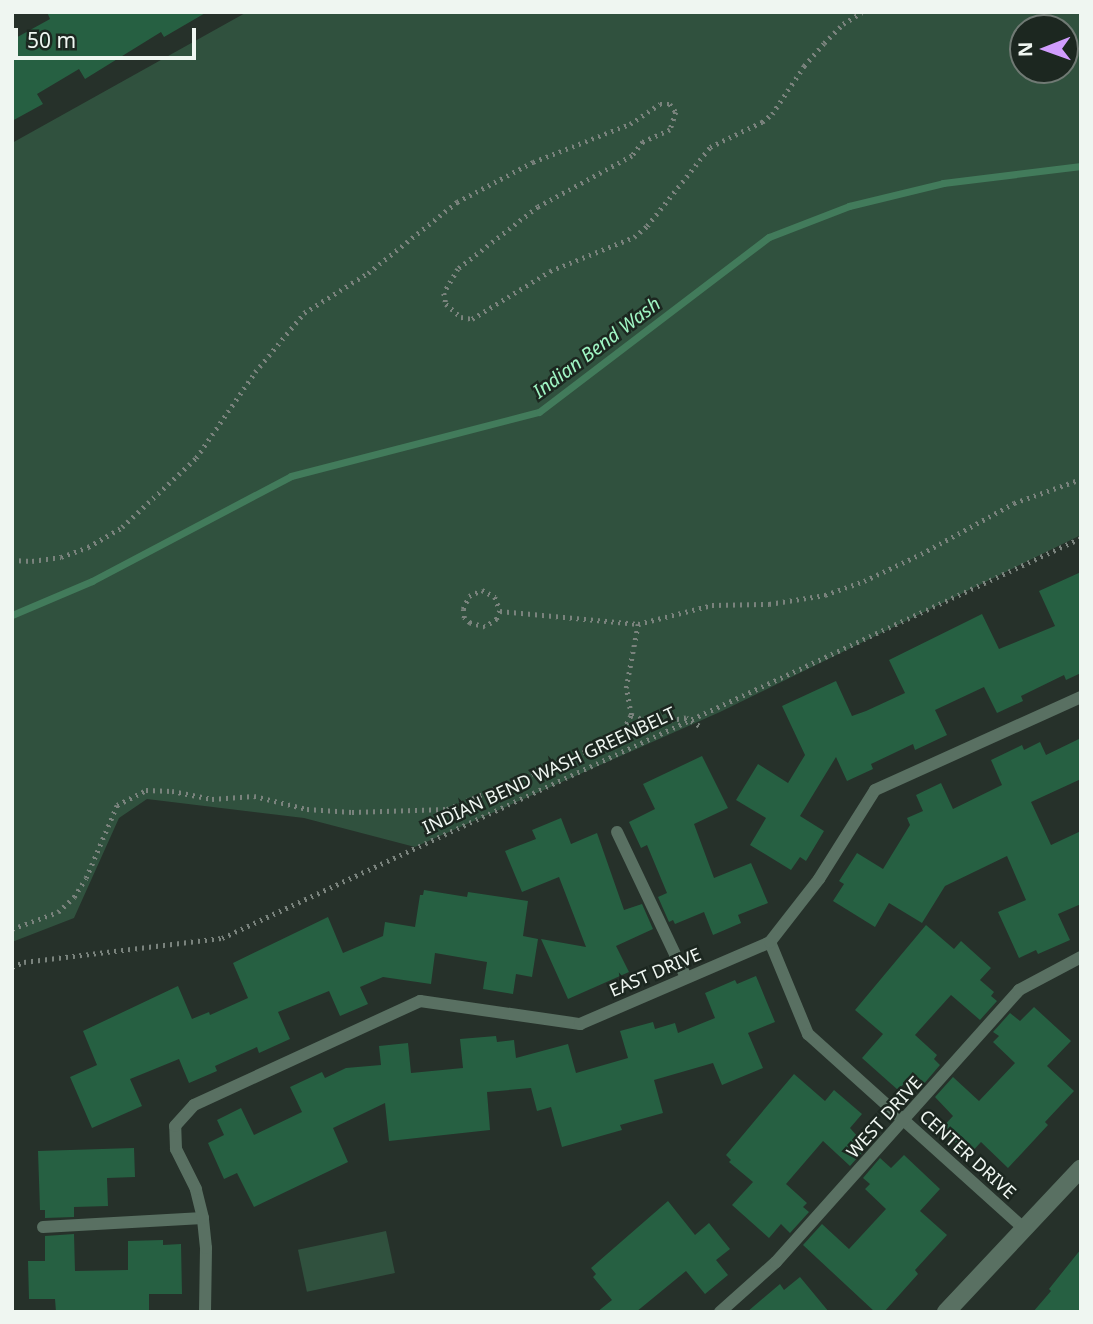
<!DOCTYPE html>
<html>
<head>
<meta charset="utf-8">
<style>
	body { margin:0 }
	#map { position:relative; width:1093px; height:1324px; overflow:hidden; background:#26312a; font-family:"Noto Sans",sans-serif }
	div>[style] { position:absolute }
	.green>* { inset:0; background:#30513e; transform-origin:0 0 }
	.stream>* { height:7px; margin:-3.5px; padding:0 3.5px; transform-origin:3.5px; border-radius:3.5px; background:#427b5b }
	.building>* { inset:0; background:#266042 }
	.path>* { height:4.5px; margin-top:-2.25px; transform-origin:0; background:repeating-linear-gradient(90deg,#7a837d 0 2px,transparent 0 7px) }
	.service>* { height:12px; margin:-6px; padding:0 6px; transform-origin:6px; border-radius:6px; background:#597062 }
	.tertiary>* { height:18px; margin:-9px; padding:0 9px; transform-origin:9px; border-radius:9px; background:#597062 }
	span { translate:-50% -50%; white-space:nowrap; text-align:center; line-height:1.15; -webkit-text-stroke:5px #1c2720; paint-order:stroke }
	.street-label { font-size:18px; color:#eff6f1 }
	.water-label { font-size:19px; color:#a0f6c4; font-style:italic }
	.frame { position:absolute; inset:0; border:14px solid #eff6f1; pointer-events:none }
	.north { position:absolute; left:1009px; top:14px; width:70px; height:70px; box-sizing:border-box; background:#1c2720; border:2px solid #707a74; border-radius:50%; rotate:269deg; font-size:19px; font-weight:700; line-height:28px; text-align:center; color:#eff6f1 }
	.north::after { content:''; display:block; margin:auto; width:24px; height:32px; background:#d19dfe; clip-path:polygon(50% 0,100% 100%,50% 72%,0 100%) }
	.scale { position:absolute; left:14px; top:28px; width:182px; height:32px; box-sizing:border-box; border:4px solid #eff6f1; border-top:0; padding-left:9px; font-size:21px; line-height:24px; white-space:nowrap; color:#eff6f1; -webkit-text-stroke:5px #1c2720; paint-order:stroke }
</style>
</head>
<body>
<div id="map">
	<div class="green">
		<i style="clip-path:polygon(evenodd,247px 12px,1081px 12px,1081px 535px,720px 712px,415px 847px,304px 818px,147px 799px,119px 818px,74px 918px,12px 942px,12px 143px,247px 12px,1023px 28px,1065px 28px,1065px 70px,1023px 70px,1023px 28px)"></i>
		<i style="left:386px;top:1231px;width:43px;height:90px;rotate:78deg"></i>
	</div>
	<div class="stream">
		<i style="left:12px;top:615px;width:87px;rotate:-23deg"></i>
		<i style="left:92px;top:581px;width:225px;rotate:-27.8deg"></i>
		<i style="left:291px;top:476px;width:256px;rotate:-14.5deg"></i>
		<i style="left:539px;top:412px;width:289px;rotate:-37.3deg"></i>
		<i style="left:769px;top:237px;width:86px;rotate:-21.2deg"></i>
		<i style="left:849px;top:206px;width:97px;rotate:-13.7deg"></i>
		<i style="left:943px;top:183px;width:139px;rotate:-7deg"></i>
	</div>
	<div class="building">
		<i style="clip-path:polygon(47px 12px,207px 12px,164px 37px,161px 32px,85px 79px,79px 69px,37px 94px,43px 104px,12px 121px,12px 40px,50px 19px)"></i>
		<i style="clip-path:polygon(1081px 572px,1081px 673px,1066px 680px,1064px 675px,1021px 696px,1023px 701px,997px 713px,984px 687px,935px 710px,947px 735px,915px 750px,913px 744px,871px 764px,873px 769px,847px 781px,836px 757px,800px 816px,824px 831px,806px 861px,800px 857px,791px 870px,750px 845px,766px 818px,736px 800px,758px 764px,788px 783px,805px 755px,782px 706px,836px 681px,852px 716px,866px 711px,905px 693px,889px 660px,982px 614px,999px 649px,1055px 626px,1039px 591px)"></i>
		<i style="clip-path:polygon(1081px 738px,1081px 779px,1031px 802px,1051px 845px,1081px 831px,1081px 904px,1058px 914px,1070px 940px,1038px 954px,1036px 950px,1019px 958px,998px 912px,1026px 900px,1007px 856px,945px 886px,922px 923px,889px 903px,875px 927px,833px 901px,844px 884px,839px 881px,857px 853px,883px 869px,910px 825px,907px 818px,923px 811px,916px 795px,941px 783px,953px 809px,1002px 785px,991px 760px,1022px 745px,1024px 750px,1040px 742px,1046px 755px)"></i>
		<i style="clip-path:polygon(702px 756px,728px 808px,694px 824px,714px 878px,751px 863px,768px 903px,738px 915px,741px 923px,713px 935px,704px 912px,675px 924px,673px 920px,669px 922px,658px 897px,667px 893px,647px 845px,641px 848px,629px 822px,655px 809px,643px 784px)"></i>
		<i style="clip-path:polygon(561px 818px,571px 844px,597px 833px,624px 910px,642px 904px,653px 929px,616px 946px,629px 972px,568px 999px,541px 939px,586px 947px,559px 877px,522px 892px,505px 851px,536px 839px,532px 830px)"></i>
		<i style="clip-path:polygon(424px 890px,467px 897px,468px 892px,528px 901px,523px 936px,538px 939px,532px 977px,516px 974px,513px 994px,483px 989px,487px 962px,435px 953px,431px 984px,383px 977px,360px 987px,368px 1004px,340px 1016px,329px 991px,278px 1012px,290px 1039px,259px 1053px,257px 1047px,215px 1066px,217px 1071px,189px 1083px,179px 1059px,130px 1079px,142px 1106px,92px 1128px,70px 1077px,97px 1065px,83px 1031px,178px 986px,192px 1019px,209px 1012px,210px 1015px,248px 998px,233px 963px,328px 917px,343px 953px,383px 936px,385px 922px,415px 927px,420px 895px,423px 895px)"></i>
		<i style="clip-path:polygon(926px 925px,954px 949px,961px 941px,991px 968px,980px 980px,994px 992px,991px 996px,997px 1001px,980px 1020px,951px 995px,915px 1035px,937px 1055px,934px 1059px,940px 1065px,922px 1086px,910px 1077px,898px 1090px,862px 1058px,883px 1034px,855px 1010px)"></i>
		<i style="clip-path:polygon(756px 976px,775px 1022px,748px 1033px,763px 1068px,722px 1085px,713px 1063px,654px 1080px,663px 1113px,620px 1125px,622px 1130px,562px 1147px,551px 1107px,537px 1111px,531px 1088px,487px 1092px,490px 1130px,389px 1141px,385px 1103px,333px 1128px,348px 1162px,254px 1207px,237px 1173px,224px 1179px,208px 1143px,224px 1135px,217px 1120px,241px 1108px,254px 1135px,302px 1112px,290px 1087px,322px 1072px,325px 1078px,346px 1068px,381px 1065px,379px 1046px,408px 1043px,411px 1073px,463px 1068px,460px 1039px,496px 1036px,497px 1042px,514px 1040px,516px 1058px,568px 1044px,576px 1073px,628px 1058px,620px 1031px,653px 1022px,655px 1029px,675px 1023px,678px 1033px,715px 1018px,705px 993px,735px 980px,737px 984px)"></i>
		<i style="clip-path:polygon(1034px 1007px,1071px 1041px,1047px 1066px,1074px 1091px,1045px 1122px,1048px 1125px,1008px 1168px,981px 1142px,969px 1155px,941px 1129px,953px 1116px,935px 1097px,953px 1077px,979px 1101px,1015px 1063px,993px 1042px,999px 1036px,993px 1032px,1010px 1013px,1020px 1021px)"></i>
		<i style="clip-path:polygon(794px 1074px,825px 1101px,834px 1090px,862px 1114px,850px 1128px,867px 1147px,850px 1166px,823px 1141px,786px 1184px,807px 1203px,803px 1207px,809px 1212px,790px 1233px,781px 1224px,769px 1238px,732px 1205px,753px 1182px,729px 1162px,731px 1160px,726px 1155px)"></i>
		<i style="clip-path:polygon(134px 1148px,135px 1177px,107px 1178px,108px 1206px,74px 1207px,74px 1217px,45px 1218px,45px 1210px,40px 1210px,38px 1151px)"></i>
		<i style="clip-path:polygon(904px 1155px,940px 1189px,920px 1211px,947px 1235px,915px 1270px,918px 1274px,884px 1312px,875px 1312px,803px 1245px,822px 1224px,849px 1249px,886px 1209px,865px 1189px,870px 1184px,863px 1178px,880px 1158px,891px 1168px)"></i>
		<i style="clip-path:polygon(668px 1201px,695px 1235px,709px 1223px,730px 1249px,716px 1260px,728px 1275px,705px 1294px,686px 1271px,636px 1312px,597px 1312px,612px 1300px,593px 1277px,596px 1274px,591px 1268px)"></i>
		<i style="clip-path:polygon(74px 1234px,75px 1271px,128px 1270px,128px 1241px,163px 1240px,163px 1245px,181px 1244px,182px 1294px,149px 1294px,149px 1312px,56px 1312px,55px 1299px,29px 1299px,28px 1261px,45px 1261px,45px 1236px)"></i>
		<i style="clip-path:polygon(1081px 1249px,1081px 1312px,1033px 1312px,1051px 1291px,1049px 1289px)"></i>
		<i style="clip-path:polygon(800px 1277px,829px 1312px,747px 1312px,780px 1284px,784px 1290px)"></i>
	</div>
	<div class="path">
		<i style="left:12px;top:560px;width:20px;rotate:3deg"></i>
		<i style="left:32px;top:561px;width:29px;rotate:-8deg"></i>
		<i style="left:61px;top:557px;width:29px;rotate:-20deg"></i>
		<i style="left:88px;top:547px;width:39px;rotate:-30deg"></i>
		<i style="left:122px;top:527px;width:101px;rotate:-43deg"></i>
		<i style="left:196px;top:458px;width:104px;rotate:-55.5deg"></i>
		<i style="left:255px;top:372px;width:77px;rotate:-50.3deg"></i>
		<i style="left:304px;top:313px;width:75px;rotate:-32deg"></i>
		<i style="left:368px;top:273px;width:114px;rotate:-38.6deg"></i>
		<i style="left:457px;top:202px;width:86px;rotate:-27.8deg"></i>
		<i style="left:533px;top:162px;width:104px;rotate:-21.4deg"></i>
		<i style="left:630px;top:124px;width:36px;rotate:-34deg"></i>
		<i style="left:660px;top:104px;width:10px"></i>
		<i style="left:670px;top:104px;width:10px;rotate:53deg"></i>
		<i style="left:676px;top:112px;width:19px;rotate:108deg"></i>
		<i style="left:670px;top:130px;width:30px;rotate:156deg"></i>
		<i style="left:643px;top:142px;width:18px;rotate:128deg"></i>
		<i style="left:632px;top:156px;width:107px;rotate:151.5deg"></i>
		<i style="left:538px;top:207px;width:101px;rotate:142.2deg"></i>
		<i style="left:458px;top:269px;width:28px;rotate:120deg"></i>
		<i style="left:444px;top:293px;width:11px;rotate:80deg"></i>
		<i style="left:446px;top:304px;width:20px;rotate:41deg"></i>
		<i style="left:461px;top:317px;width:11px;rotate:10deg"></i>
		<i style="left:472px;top:319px;width:92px;rotate:-31.6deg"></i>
		<i style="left:550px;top:271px;width:91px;rotate:-22deg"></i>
		<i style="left:634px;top:237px;width:17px;rotate:-40deg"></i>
		<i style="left:647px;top:226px;width:101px;rotate:-51.4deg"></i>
		<i style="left:710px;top:147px;width:58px;rotate:-25.7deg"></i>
		<i style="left:762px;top:122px;width:13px;rotate:-39deg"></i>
		<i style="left:772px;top:114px;width:58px;rotate:-56.3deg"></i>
		<i style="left:804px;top:66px;width:30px;rotate:-49deg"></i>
		<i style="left:824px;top:43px;width:27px;rotate:-45deg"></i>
		<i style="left:843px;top:24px;width:22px;rotate:-32deg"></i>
		<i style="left:500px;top:611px;width:9px;rotate:111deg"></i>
		<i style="left:497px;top:619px;width:14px;rotate:146deg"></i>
		<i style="left:485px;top:627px;width:16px;rotate:-165deg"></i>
		<i style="left:470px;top:623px;width:8px;rotate:-140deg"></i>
		<i style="left:464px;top:618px;width:9px;rotate:-96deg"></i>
		<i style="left:463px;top:609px;width:14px;rotate:-65deg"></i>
		<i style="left:469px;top:596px;width:14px;rotate:-25deg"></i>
		<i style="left:482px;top:590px;width:15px;rotate:28deg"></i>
		<i style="left:495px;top:597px;width:15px;rotate:70deg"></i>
		<i style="left:500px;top:611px;width:139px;rotate:5.4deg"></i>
		<i style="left:699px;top:726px;width:15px;rotate:-148deg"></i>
		<i style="left:686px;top:718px;width:34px;rotate:170deg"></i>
		<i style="left:653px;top:724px;width:24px;rotate:-158deg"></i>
		<i style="left:631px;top:715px;width:27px;rotate:-100deg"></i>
		<i style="left:626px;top:688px;width:65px;rotate:-79.4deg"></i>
		<i style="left:638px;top:624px;width:76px;rotate:-14.4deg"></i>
		<i style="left:712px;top:605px;width:57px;rotate:-1deg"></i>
		<i style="left:769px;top:604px;width:57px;rotate:-9.1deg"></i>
		<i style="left:825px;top:595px;width:41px;rotate:-19.7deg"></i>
		<i style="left:864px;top:581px;width:63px;rotate:-25.3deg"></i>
		<i style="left:921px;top:554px;width:106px;rotate:-28.7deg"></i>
		<i style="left:1014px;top:503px;width:71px;rotate:-19.7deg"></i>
		<i style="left:12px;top:929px;width:49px;rotate:-20.3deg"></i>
		<i style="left:58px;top:912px;width:22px;rotate:-43deg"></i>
		<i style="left:74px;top:897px;width:22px;rotate:-58deg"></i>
		<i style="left:86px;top:878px;width:79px;rotate:-67deg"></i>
		<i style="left:117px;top:805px;width:33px;rotate:-27deg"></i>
		<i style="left:146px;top:790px;width:26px;rotate:2deg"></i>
		<i style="left:172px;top:791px;width:41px;rotate:11.3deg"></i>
		<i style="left:212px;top:799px;width:42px;rotate:-4.1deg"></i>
		<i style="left:254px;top:796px;width:55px;rotate:13.8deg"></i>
		<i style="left:307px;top:809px;width:45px;rotate:3.8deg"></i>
		<i style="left:352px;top:812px;width:95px;rotate:-1.8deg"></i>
		<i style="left:447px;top:809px;width:179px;rotate:-22.7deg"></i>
		<i style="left:612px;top:740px;width:15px;rotate:-42deg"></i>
		<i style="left:623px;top:730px;width:17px;rotate:-62deg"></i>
		<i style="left:12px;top:967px;width:13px;rotate:-23deg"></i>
		<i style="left:24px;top:962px;width:199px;rotate:-6.9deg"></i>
		<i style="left:222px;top:938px;width:948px;rotate:-24.97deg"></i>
	</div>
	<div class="service">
		<i style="left:617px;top:832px;width:161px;rotate:64.6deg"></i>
		<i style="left:770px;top:942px;width:100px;rotate:67.6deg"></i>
		<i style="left:808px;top:1034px;width:288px;rotate:42deg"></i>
		<i style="left:43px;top:1227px;width:160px;rotate:-3.2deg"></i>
		<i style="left:205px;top:1312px;width:64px;rotate:-89.1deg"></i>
		<i style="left:206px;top:1248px;width:30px;rotate:-96deg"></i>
		<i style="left:203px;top:1218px;width:30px;rotate:-104deg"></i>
		<i style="left:196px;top:1189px;width:45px;rotate:-116.6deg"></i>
		<i style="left:176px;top:1149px;width:23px;rotate:-92deg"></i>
		<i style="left:175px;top:1126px;width:28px;rotate:-48deg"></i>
		<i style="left:194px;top:1105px;width:249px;rotate:-24.7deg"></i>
		<i style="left:420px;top:1001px;width:162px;rotate:8.2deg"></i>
		<i style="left:580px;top:1024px;width:207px;rotate:-23.3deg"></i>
		<i style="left:770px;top:942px;width:80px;rotate:-52.1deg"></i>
		<i style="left:819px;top:879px;width:105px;rotate:-57.8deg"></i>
		<i style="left:875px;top:790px;width:226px;rotate:-24.3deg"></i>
		<i style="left:720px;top:1312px;width:75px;rotate:-41.8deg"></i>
		<i style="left:776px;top:1262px;width:365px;rotate:-48.2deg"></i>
		<i style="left:1019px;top:990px;width:70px;rotate:-28deg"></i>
	</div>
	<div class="tertiary">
		<i style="left:946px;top:1312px;width:197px;rotate:-46.8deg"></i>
	</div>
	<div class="street-label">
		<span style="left:549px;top:770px;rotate:-25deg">INDIAN BEND WASH GREENBELT</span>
		<span style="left:655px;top:972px;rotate:-23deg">EAST DRIVE</span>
		<span style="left:884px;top:1117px;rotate:-48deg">WEST DRIVE</span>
		<span style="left:968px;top:1154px;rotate:42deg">CENTER DRIVE</span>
	</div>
	<div class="water-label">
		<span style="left:597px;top:348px;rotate:-37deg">Indian Bend Wash</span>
	</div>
	<div class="frame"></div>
	<div class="north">N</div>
	<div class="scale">50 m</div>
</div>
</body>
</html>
